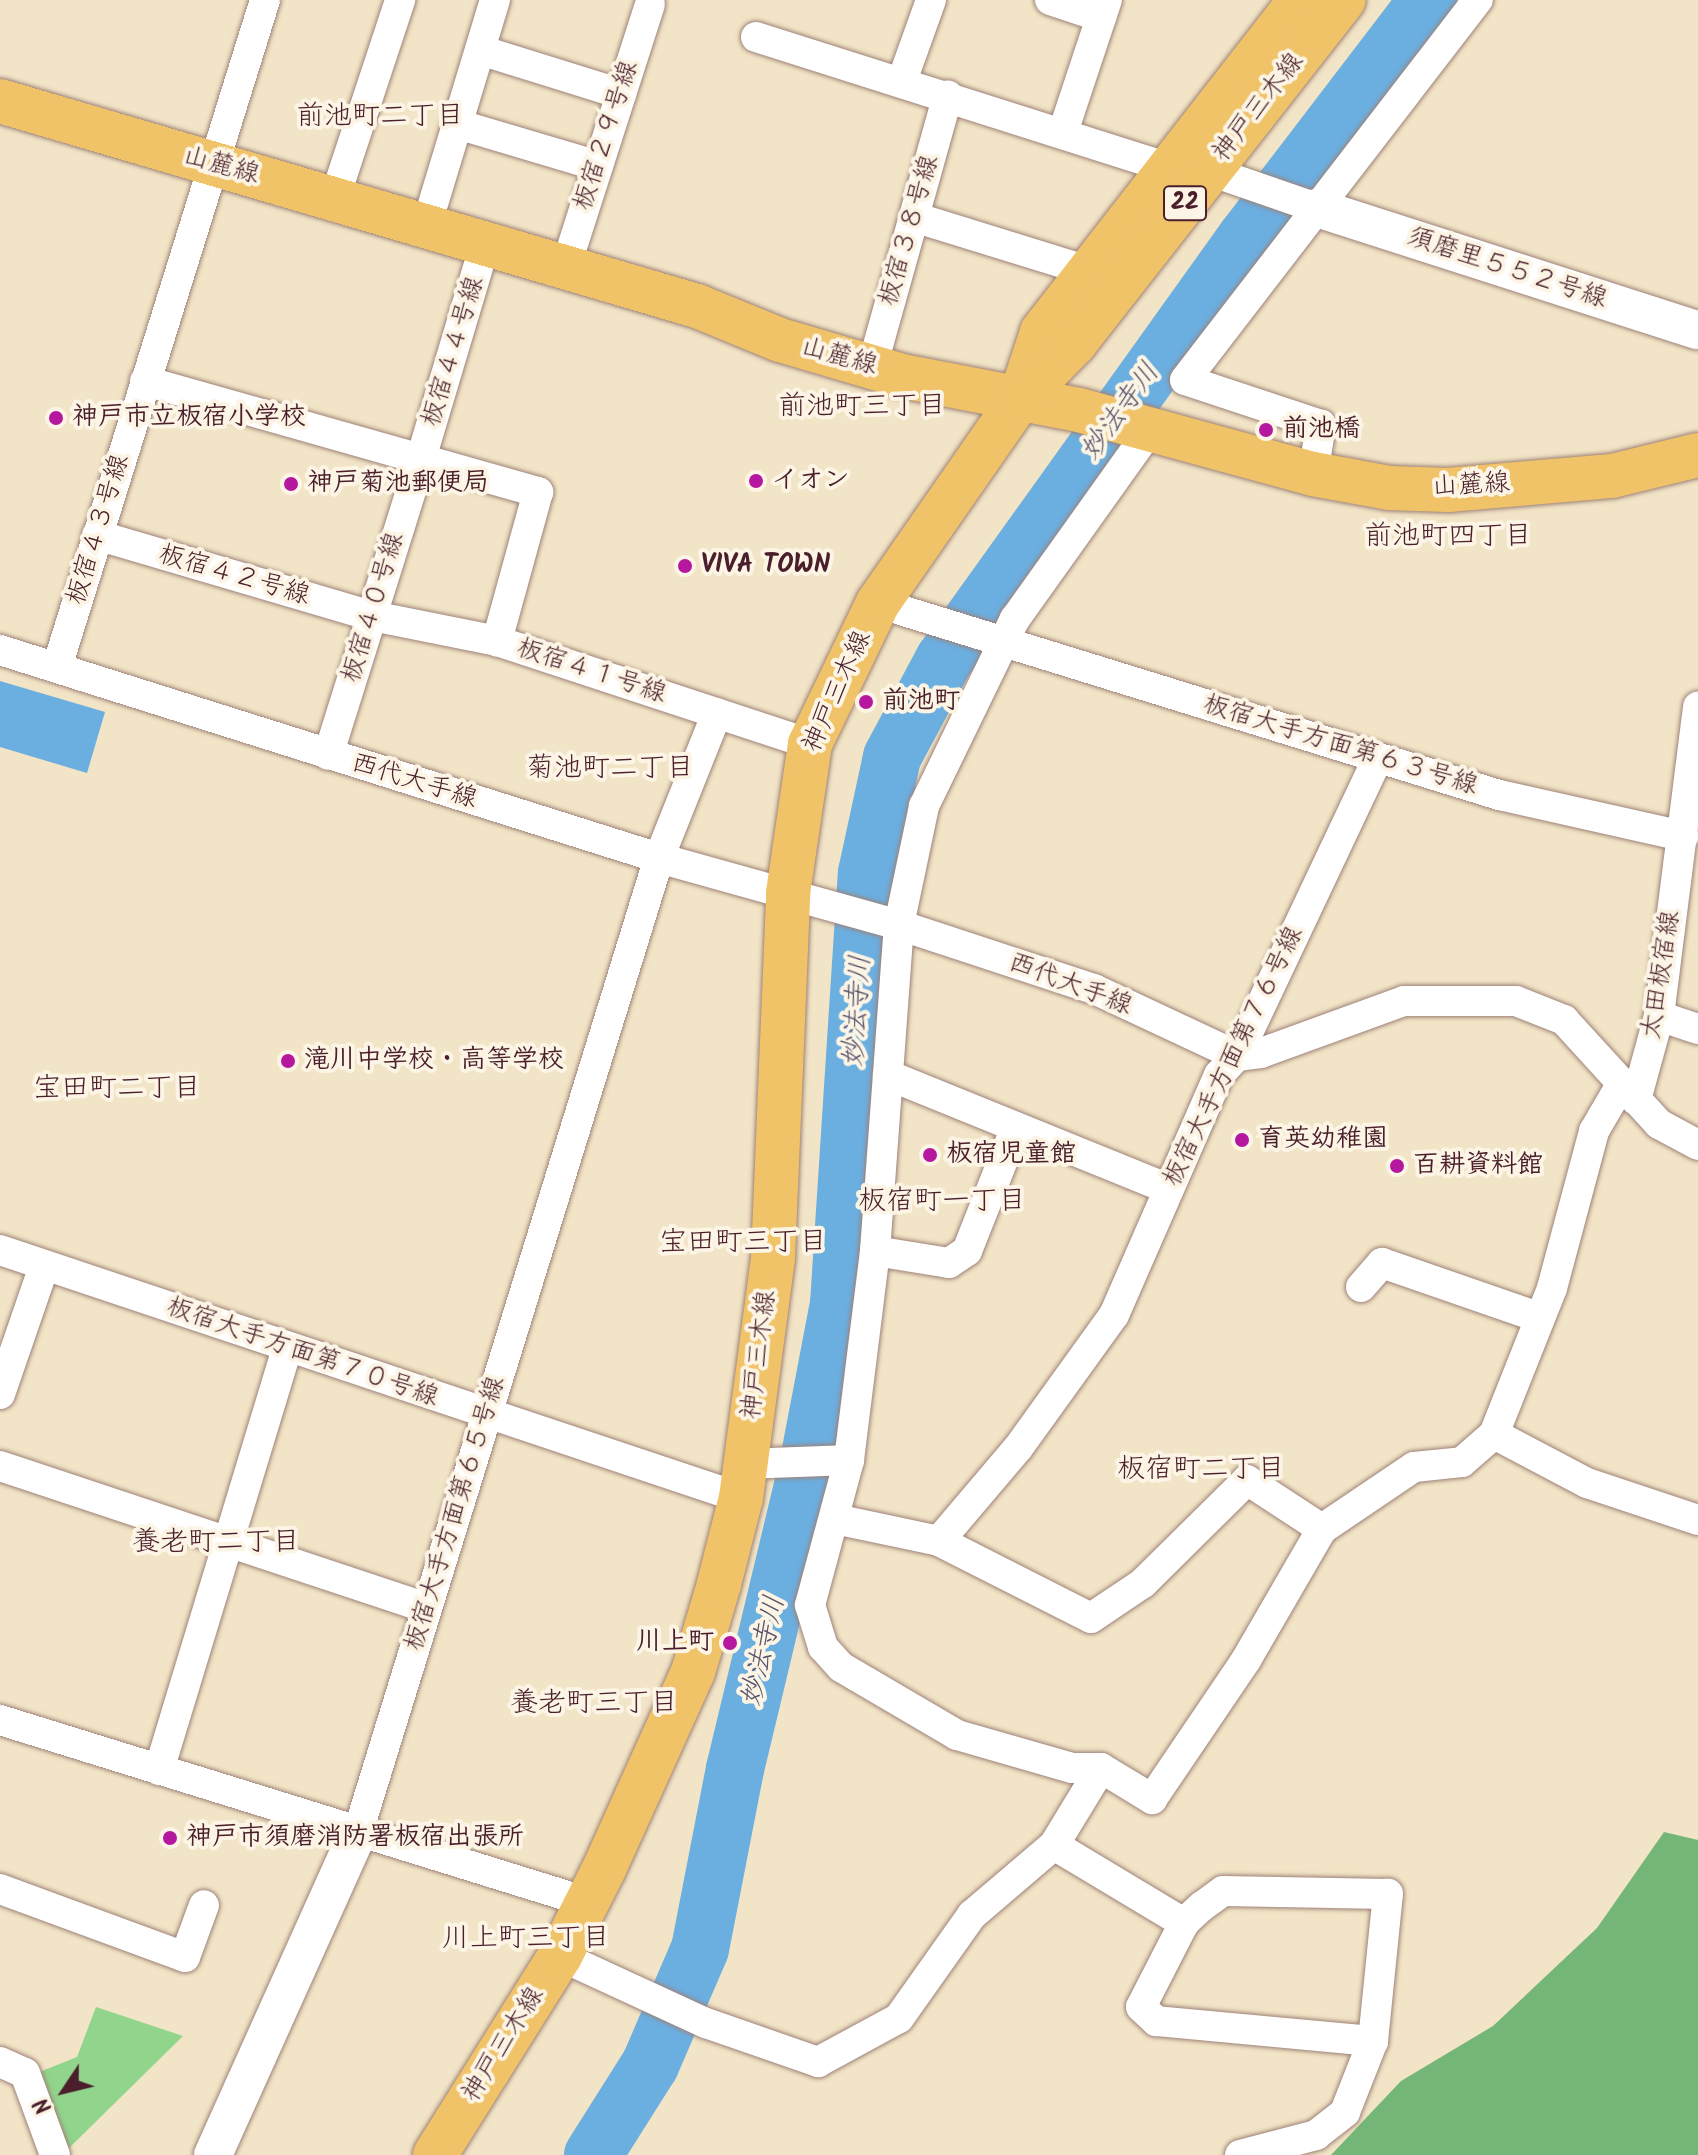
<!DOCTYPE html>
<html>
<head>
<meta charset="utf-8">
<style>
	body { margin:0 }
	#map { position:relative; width:1698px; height:2155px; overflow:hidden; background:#f2e4c6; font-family:Kalam,"Klee One",sans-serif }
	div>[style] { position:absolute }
	.green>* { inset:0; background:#91d48c }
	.forest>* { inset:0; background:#74b678 }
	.water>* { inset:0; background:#6baee0 }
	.river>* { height:58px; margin:-29px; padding:0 29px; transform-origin:29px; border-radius:29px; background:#6baee0 }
	.roads { filter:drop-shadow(0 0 2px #9e8278) drop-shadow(0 0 2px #9e8278) }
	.minor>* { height:30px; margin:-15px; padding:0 15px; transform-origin:15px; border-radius:15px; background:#fff }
	.tertiary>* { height:38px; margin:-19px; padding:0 19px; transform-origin:19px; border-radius:19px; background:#fff }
	.primary>* { height:44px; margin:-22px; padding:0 22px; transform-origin:22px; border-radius:22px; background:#f1c369 }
	.dots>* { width:22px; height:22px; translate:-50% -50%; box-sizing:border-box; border:4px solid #fcf5e5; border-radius:50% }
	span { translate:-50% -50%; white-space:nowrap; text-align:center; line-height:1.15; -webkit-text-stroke:8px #fcf5e5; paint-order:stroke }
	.shield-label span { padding:2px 6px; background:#fcf5e5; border:2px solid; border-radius:6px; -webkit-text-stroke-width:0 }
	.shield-label { font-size:24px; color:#4a1f2b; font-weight:700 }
	.street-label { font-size:26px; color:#4a1f2b }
	.poi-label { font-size:26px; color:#4a1f2b; font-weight:700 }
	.left { translate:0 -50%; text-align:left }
	.right { translate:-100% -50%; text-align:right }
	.neighbourhood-label { font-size:28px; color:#4a1f2b }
	.water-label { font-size:28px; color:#56516a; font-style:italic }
	.north { position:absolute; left:24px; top:2051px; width:80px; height:80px; -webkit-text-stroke:6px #fcf5e5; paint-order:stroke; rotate:235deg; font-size:22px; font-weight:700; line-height:32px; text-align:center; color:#4a1f2b }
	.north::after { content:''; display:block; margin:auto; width:28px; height:36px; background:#4a1f2b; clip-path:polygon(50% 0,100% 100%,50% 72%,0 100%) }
</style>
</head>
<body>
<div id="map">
	<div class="green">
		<i style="clip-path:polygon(96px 2007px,183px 2036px,66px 2151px,37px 2073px,77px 2057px)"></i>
	</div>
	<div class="forest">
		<i style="clip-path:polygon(1664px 1832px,1698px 1840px,1698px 2155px,1331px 2155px,1401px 2081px,1493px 2026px,1597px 1928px)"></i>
	</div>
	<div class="water">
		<i style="clip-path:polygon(0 681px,105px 712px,87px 773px,0 747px)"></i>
	</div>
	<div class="river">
		<i style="left:593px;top:2155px;width:107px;rotate:-57.7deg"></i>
		<i style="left:650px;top:2065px;width:126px;rotate:-66.7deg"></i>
		<i style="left:700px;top:1949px;width:183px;rotate:-79deg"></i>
		<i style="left:735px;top:1769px;width:317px;rotate:-76.5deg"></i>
		<i style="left:809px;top:1461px;width:160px;rotate:-79.2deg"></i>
		<i style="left:839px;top:1304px;width:432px;rotate:-86.3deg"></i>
		<i style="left:867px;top:873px;width:119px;rotate:-77.8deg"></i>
		<i style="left:892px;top:757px;width:110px;rotate:-61.8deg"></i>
		<i style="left:944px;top:660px;width:520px;rotate:-54.39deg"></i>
		<i style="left:1247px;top:237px;width:298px;rotate:-52.6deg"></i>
	</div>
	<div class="roads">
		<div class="minor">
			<i style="left:1050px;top:0;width:54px;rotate:18.4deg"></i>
			<i style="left:756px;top:37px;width:432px;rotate:17.6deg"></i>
			<i style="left:480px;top:50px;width:148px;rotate:17.3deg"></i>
			<i style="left:902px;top:81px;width:86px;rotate:-70.3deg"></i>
			<i style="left:457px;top:124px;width:147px;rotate:16.6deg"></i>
			<i style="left:1063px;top:132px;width:139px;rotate:-71.6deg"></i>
			<i style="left:1210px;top:171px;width:113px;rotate:19.1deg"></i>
			<i style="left:334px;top:200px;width:211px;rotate:-71.7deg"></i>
			<i style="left:914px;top:217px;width:182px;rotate:17.2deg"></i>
			<i style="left:426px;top:227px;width:237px;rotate:-73.1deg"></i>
			<i style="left:485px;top:244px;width:224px;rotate:106.6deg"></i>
			<i style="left:421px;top:459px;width:122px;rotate:15.8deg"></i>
			<i style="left:538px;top:492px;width:155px;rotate:105.4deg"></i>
			<i style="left:497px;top:641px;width:330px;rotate:18.2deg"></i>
			<i style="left:565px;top:269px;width:278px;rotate:-72.2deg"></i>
			<i style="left:872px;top:367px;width:282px;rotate:-74.4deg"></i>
			<i style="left:145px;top:381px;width:287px;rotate:15.8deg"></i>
			<i style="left:421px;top:459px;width:310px;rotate:107.4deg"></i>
			<i style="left:1313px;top:474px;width:50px;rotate:-80.7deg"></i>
			<i style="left:1321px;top:425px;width:143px;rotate:-161.7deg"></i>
			<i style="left:1185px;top:380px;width:480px;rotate:-52.4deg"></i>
			<i style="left:97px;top:535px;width:287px;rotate:16.4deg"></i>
			<i style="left:372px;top:616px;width:127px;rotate:11.3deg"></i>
			<i style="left:878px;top:603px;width:650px;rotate:17.18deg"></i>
			<i style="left:1499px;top:795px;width:189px;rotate:12.6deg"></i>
			<i style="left:0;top:650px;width:691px;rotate:17.52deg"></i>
			<i style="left:659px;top:858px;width:249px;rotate:15.6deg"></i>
			<i style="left:899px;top:925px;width:205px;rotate:18.2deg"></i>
			<i style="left:1094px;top:989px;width:158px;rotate:25.1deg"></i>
			<i style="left:57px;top:667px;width:699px;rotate:-72.68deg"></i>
			<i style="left:1659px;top:1016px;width:41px;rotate:18.4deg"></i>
			<i style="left:1237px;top:1056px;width:24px;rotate:-7deg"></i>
			<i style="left:1261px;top:1053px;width:152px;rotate:-20deg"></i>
			<i style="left:1404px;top:1001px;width:112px"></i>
			<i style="left:1516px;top:1001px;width:52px;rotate:21.6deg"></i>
			<i style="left:1564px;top:1020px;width:141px;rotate:47.6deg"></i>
			<i style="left:1659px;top:1124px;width:44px;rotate:28.3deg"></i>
			<i style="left:888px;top:1075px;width:303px;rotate:22.1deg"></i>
			<i style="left:1636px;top:1100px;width:87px;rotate:-74.7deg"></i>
			<i style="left:1659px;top:1016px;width:312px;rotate:-82.8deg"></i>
			<i style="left:0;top:1250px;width:781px;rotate:18.5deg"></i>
			<i style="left:875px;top:1251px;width:75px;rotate:9.2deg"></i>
			<i style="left:949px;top:1263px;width:22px;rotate:-34deg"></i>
			<i style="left:967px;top:1251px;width:133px;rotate:-68.4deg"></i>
			<i style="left:1361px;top:1287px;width:32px;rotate:-49deg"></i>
			<i style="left:1382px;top:1263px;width:165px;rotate:19.1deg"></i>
			<i style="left:0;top:1394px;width:135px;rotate:-71deg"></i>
			<i style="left:1494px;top:1434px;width:105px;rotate:27.8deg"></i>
			<i style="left:1587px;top:1483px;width:117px;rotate:18.4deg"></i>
			<i style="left:745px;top:1464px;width:104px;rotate:-2.2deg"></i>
			<i style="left:0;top:1466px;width:450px;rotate:18.4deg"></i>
			<i style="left:835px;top:1519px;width:106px;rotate:11.9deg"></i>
			<i style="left:939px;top:1541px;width:170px;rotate:26.9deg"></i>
			<i style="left:1091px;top:1618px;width:63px;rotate:-33.9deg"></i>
			<i style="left:1143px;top:1583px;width:146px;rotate:-44.7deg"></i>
			<i style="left:1247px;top:1480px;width:90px;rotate:33.2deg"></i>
			<i style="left:939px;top:1541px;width:122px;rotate:-49.7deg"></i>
			<i style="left:1018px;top:1448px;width:164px;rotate:-54.2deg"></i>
			<i style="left:1114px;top:1315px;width:262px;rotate:-66.4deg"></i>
			<i style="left:1219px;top:1075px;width:26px;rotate:-47deg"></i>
			<i style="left:1237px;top:1056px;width:330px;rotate:-64.7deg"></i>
			<i style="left:0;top:1720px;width:615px;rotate:17.23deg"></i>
			<i style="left:1101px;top:1768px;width:29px;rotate:180deg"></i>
			<i style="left:1072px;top:1768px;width:120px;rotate:-164deg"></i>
			<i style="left:957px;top:1735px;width:134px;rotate:-149.6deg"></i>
			<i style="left:841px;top:1667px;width:27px;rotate:-132deg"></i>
			<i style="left:823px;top:1647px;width:44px;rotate:-107.2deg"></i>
			<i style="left:810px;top:1605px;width:150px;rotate:-74.9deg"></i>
			<i style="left:849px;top:1460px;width:211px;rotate:-82.9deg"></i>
			<i style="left:875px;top:1251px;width:327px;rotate:-85.8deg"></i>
			<i style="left:899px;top:925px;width:122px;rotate:-78.1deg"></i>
			<i style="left:924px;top:806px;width:208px;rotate:-64.1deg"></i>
			<i style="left:1015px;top:619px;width:232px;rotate:-54.5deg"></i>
			<i style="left:1101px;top:1768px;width:60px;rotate:31.3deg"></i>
			<i style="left:1152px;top:1799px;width:168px;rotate:-55.9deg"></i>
			<i style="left:1246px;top:1660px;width:151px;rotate:-59.9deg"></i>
			<i style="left:1322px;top:1529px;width:111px;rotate:-34deg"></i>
			<i style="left:1414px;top:1467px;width:48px;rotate:-5.9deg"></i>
			<i style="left:1462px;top:1462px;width:43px;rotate:-41.2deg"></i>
			<i style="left:1494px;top:1434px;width:157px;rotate:-68.3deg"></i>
			<i style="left:1552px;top:1288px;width:163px;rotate:-75deg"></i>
			<i style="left:1594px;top:1131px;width:56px;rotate:-59.7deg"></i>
			<i style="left:159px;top:1770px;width:441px;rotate:-73.1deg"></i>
			<i style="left:358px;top:1832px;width:1019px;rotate:-72.83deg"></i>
			<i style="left:659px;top:858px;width:156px;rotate:-68.2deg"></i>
			<i style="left:1054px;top:1845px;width:152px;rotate:31deg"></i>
			<i style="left:0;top:1889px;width:197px;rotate:20.2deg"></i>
			<i style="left:185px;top:1957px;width:55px;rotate:-69.9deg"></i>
			<i style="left:560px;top:1956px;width:161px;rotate:24.7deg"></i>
			<i style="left:706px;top:2023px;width:119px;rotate:19.2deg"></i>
			<i style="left:818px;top:2062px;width:92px;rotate:-28.5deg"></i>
			<i style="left:899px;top:2018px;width:126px;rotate:-54.7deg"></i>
			<i style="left:972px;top:1915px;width:108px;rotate:-40.5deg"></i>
			<i style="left:1054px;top:1845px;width:90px;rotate:-58.6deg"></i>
			<i style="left:0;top:2062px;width:27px;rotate:24deg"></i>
			<i style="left:25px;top:2073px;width:87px;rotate:69.9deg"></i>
			<i style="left:1240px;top:2155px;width:79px;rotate:-14.7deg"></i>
			<i style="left:1316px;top:2135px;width:37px;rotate:-38deg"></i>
			<i style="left:1345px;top:2112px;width:76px;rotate:-68.5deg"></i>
			<i style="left:1373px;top:2041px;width:148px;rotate:-84.2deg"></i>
			<i style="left:1388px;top:1894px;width:165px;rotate:-179deg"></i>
			<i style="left:1223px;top:1891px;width:26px;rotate:144deg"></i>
			<i style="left:1202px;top:1906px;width:25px;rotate:137deg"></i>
			<i style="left:1184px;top:1923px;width:94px;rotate:117.1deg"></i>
			<i style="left:1141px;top:2007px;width:21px;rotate:43deg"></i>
			<i style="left:1156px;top:2021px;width:218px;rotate:5.3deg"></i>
		</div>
		<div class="tertiary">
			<i style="left:1317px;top:208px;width:400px;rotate:17.8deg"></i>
			<i style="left:213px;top:2155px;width:354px;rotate:-65.8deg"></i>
		</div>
		<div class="primary">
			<i style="left:0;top:101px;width:727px;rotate:16.39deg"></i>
			<i style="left:697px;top:306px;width:90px;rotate:22.3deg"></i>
			<i style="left:780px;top:340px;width:127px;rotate:16.4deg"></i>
			<i style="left:902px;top:376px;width:180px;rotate:10.9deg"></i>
			<i style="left:1079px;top:410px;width:243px;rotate:15.3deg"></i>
			<i style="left:1313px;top:474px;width:77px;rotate:10.4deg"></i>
			<i style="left:1389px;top:488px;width:59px;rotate:1.9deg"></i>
			<i style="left:1448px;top:490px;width:165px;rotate:-4.9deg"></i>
			<i style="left:1612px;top:476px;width:89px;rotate:-13.7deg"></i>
			<i style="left:1022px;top:393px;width:64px;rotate:-71.8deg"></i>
			<i style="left:1042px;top:332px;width:420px;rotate:-52.1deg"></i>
			<i style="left:435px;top:2155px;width:235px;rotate:-57.9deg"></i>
			<i style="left:560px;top:1956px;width:97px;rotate:-63.2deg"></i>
			<i style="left:604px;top:1869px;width:216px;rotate:-65.7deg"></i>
			<i style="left:693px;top:1672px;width:92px;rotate:-73.5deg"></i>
			<i style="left:719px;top:1584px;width:89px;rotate:-75.7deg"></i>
			<i style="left:741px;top:1498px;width:242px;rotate:-82.4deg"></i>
			<i style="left:773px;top:1258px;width:365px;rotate:-87.6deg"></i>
			<i style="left:788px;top:893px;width:151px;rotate:-81.6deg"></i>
			<i style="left:810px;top:744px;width:157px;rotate:-64.3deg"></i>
			<i style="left:878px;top:603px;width:249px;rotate:-55.2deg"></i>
			<i style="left:1020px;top:399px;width:77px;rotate:-45.5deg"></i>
			<i style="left:1074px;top:344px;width:437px;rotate:-51.9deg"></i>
		</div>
	</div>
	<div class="dots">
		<i style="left:56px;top:418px;background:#b5179e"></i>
		<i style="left:1266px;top:430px;background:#b5179e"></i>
		<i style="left:756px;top:481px;background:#b5179e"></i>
		<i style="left:291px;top:484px;background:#b5179e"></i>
		<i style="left:685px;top:566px;background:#b5179e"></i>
		<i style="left:866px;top:702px;background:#b5179e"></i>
		<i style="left:288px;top:1061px;background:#b5179e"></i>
		<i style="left:1242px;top:1140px;background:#b5179e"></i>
		<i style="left:930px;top:1155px;background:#b5179e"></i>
		<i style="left:1397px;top:1166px;background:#b5179e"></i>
		<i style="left:730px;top:1643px;background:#b5179e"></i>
		<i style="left:170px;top:1838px;background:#b5179e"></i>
	</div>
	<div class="shield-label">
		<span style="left:1185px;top:203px">22</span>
	</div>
	<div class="street-label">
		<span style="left:1259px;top:108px;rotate:-52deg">神戸三木線</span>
		<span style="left:607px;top:136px;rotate:-72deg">板宿２９号線</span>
		<span style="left:221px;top:166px;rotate:16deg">山麓線</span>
		<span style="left:910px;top:231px;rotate:-74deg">板宿３８号線</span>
		<span style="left:1507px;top:269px;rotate:18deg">須磨里５５２号線</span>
		<span style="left:454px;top:352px;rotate:-73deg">板宿４４号線</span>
		<span style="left:839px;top:357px;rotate:16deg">山麓線</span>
		<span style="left:1471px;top:486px;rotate:-3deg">山麓線</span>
		<span style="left:99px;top:530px;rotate:-73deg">板宿４３号線</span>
		<span style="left:234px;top:576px;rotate:16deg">板宿４２号線</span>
		<span style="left:374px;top:608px;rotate:-73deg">板宿４０号線</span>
		<span style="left:591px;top:672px;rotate:18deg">板宿４１号線</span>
		<span style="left:838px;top:692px;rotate:-66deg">神戸三木線</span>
		<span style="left:1340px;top:746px;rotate:17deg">板宿大手方面第６３号線</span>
		<span style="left:414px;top:782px;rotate:17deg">西代大手線</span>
		<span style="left:1662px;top:975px;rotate:-81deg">太田板宿線</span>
		<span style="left:1070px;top:985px;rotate:21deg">西代大手線</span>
		<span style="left:1234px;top:1057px;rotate:-64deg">板宿大手方面第７６号線</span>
		<span style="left:302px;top:1353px;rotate:19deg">板宿大手方面第７０号線</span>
		<span style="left:760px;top:1355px;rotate:-83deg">神戸三木線</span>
		<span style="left:456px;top:1514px;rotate:-73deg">板宿大手方面第６５号線</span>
		<span style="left:504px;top:2045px;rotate:-58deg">神戸三木線</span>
	</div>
	<div class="poi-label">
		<span class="left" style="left:72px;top:418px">神戸市立板宿小学校</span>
		<span class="left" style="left:1282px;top:430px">前池橋</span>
		<span class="left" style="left:772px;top:481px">イオン</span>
		<span class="left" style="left:307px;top:484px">神戸菊池郵便局</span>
		<span class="left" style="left:701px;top:566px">VIVA TOWN</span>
		<span class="left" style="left:882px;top:702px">前池町</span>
		<span class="left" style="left:304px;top:1061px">滝川中学校・高等学校</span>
		<span class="left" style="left:1258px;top:1140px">育英幼稚園</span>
		<span class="left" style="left:946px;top:1155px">板宿児童館</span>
		<span class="left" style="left:1413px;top:1166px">百耕資料館</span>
		<span class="right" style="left:714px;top:1643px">川上町</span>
		<span class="left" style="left:186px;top:1838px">神戸市須磨消防署板宿出張所</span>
	</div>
	<div class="neighbourhood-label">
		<span style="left:380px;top:117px">前池町二丁目</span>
		<span style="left:862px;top:407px">前池町三丁目</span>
		<span style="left:1448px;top:537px">前池町四丁目</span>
		<span style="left:610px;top:769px">菊池町二丁目</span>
		<span style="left:117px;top:1089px">宝田町二丁目</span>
		<span style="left:942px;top:1202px">板宿町一丁目</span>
		<span style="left:743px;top:1243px">宝田町三丁目</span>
		<span style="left:1201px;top:1470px">板宿町二丁目</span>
		<span style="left:216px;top:1543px">養老町二丁目</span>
		<span style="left:594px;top:1704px">養老町三丁目</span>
		<span style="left:526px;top:1939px">川上町三丁目</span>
	</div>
	<div class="water-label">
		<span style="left:1121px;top:412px;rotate:-54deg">妙法寺川</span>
		<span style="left:858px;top:1011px;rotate:-86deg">妙法寺川</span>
		<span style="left:764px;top:1651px;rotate:-77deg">妙法寺川</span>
	</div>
	<div class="north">N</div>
</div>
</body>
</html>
